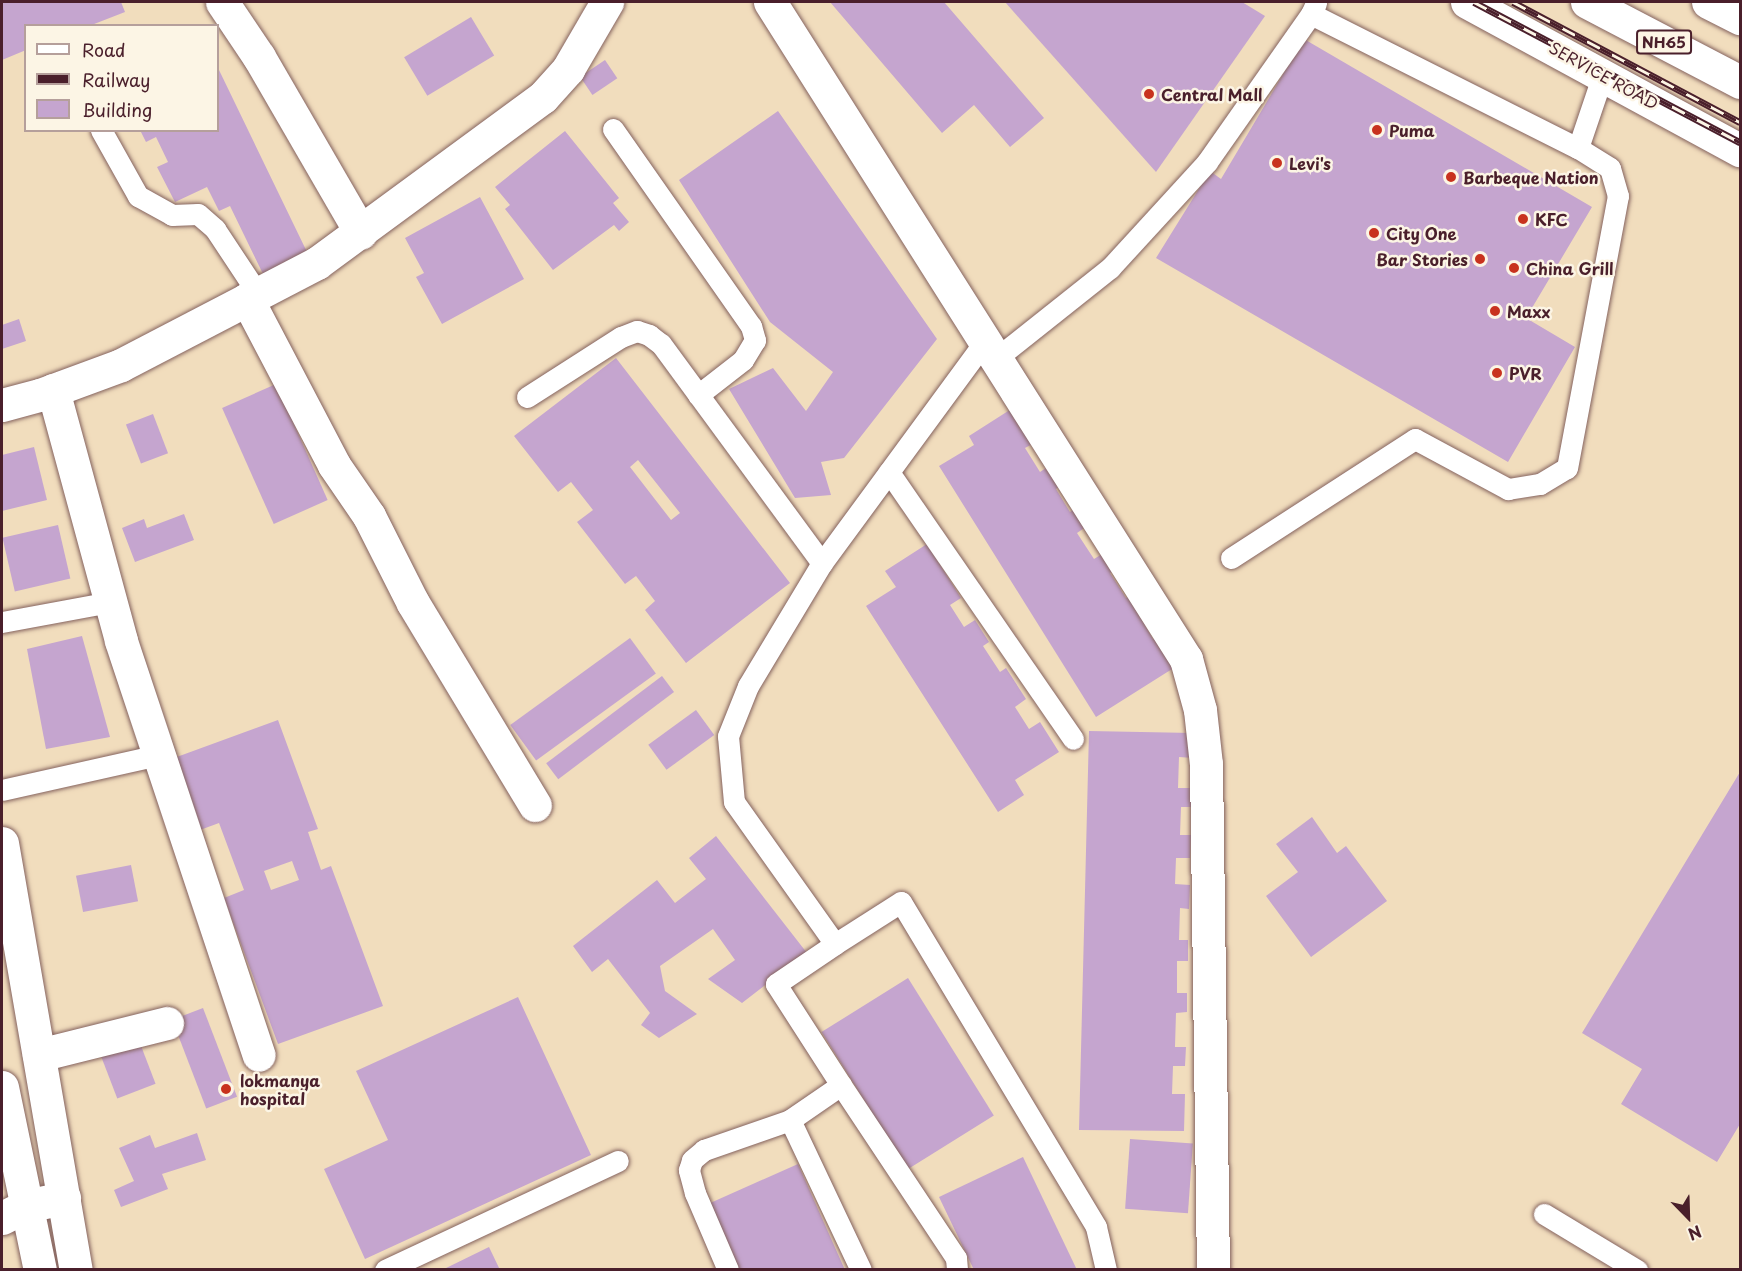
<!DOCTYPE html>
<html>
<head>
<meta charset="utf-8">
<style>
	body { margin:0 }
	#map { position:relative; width:1742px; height:1271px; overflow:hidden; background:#f1ddbd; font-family:"Playpen Sans",sans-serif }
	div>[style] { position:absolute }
	.building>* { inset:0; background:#c5a5cf; transform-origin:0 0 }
	.roads { filter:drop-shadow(0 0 2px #84625e) drop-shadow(0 0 2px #84625e) }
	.service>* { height:21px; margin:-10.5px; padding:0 10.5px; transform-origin:10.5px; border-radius:10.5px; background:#fff }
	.minor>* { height:33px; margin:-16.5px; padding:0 16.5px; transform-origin:16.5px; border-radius:16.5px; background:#fff }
	.tertiary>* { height:33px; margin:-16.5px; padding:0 16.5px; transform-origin:16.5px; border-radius:16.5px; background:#fff }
	.primary>* { height:33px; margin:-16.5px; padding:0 16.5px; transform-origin:16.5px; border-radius:16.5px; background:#fff }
	.trunk>* { height:33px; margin:-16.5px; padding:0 16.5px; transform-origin:16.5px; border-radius:16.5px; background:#fff }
	.rail>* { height:7px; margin-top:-3.5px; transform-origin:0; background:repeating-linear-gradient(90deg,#fcf5e5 0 14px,#4a1f2b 0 28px); box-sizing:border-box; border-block:2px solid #4a1f2b }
	.dots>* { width:16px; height:16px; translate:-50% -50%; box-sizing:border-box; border:3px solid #fcf5e5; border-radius:50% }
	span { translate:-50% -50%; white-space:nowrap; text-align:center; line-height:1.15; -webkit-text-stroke:5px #fcf5e5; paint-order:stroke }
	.shield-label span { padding:2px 4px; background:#fcf5e5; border:2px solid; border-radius:4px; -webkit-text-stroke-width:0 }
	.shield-label { font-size:15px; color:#4a1f2b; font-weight:700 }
	.street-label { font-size:16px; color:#4a1f2b }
	.poi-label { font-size:16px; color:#4a1f2b; font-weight:700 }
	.left { translate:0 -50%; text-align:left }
	.right { translate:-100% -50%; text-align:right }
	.frame { position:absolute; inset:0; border:3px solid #4a1f2b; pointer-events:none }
	.legend { position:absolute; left:24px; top:24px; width:195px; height:108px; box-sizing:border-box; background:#fcf5e5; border:2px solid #b59f9b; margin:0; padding:8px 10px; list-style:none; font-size:18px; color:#4a1f2b }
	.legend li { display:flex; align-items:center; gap:12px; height:30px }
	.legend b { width:30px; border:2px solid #b59f9b }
	.north { position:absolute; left:1658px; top:1187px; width:60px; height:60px; -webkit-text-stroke:4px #fcf5e5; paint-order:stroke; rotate:157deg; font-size:16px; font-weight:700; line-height:24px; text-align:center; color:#4a1f2b }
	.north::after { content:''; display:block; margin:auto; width:21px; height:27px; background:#4a1f2b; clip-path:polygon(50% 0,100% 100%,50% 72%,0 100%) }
</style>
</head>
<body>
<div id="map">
	<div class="building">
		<i style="clip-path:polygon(2px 2px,121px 2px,125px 12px,89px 26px,26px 26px,26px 50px,2px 60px)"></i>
		<i style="clip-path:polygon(830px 2px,944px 2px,1044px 118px,1010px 147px,974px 105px,942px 133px)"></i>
		<i style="clip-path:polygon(1005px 2px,1242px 2px,1265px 16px,1156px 172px)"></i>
		<i style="left:471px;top:17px;width:45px;height:78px;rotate:59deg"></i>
		<i style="clip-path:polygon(1304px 39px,1592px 207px,1526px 318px,1575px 347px,1508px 462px,1156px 258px,1210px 171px,1221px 179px)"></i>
		<i style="left:605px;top:60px;width:22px;height:30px;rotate:56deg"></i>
		<i style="clip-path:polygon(219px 70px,307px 252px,263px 274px,230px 206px,219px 211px,207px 187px,175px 202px,157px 167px,168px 162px,156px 137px,146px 142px,140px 130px,218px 130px)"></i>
		<i style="clip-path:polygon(778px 111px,937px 339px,844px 458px,821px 462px,831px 495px,795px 498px,729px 389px,773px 368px,806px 411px,833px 372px,770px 322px,679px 180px)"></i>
		<i style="clip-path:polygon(565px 131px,619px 198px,613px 203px,629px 222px,619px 231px,614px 225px,553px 270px,505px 209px,510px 205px,495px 187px)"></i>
		<i style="clip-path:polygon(480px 197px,524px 279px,442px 324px,416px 277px,424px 273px,405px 238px)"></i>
		<i style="clip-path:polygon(19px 319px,26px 341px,2px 349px,2px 325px)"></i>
		<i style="clip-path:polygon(evenodd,616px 358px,790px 583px,686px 663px,645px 610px,655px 601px,636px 576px,625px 584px,577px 522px,593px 510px,571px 482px,558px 492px,514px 436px,616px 358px,638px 460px,680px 513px,671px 520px,630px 467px,638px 460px)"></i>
		<i style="left:276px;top:384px;width:127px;height:59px;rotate:66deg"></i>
		<i style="clip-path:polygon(1016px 406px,1038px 441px,1025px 448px,1040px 472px,1052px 464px,1065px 483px,1056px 489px,1070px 512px,1079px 506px,1090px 524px,1077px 533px,1094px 559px,1107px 551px,1118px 568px,1110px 573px,1126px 598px,1134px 593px,1145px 611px,1139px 615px,1153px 639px,1162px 634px,1180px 664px,1096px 717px,939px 466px,974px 445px,969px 436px)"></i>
		<i style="left:153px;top:414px;width:42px;height:29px;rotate:69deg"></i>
		<i style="clip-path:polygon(34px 447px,47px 500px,2px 511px,2px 455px)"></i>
		<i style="clip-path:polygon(184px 514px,194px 540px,135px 562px,122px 528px,144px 519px,147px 528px)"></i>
		<i style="left:58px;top:525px;width:55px;height:57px;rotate:77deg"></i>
		<i style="clip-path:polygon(927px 544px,961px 598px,950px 605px,964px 627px,975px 620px,989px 642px,983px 646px,1000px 672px,1006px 668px,1026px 699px,1015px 707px,1029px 729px,1040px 722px,1059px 752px,1015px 780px,1024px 795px,998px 812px,866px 606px,896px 587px,885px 571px)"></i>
		<i style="clip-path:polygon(82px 636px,110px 737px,46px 749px,27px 649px)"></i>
		<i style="left:630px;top:638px;width:44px;height:148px;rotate:54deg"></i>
		<i style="left:662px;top:676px;width:20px;height:145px;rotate:53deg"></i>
		<i style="left:696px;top:710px;width:31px;height:59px;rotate:54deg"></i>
		<i style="clip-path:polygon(evenodd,278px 720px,318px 829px,308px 832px,321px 870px,331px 866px,383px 1006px,278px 1044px,224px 898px,244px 890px,219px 823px,200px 830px,174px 758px,278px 720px,292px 861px,299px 880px,271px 890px,264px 871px,292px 861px)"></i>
		<i style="clip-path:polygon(1089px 731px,1193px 733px,1193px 758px,1179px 757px,1178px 788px,1192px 788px,1192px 807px,1181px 807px,1180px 835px,1191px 835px,1190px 858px,1176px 858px,1175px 884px,1190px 885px,1189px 909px,1180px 908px,1179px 940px,1188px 940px,1188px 961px,1177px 961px,1177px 993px,1187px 993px,1187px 1012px,1176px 1013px,1175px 1047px,1186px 1047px,1185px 1066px,1173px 1066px,1172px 1094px,1185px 1094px,1184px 1131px,1079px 1130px)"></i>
		<i style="clip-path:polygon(1740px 772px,1740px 1124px,1717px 1162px,1621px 1104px,1642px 1069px,1582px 1033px)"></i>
		<i style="clip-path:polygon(1312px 817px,1337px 853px,1346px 846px,1387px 901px,1311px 957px,1266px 896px,1298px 872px,1276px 844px)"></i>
		<i style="clip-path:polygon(716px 836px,807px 953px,742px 1003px,708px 979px,735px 960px,713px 929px,660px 966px,665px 991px,697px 1014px,659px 1038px,641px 1025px,650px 1013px,608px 959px,592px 972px,573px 946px,657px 880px,675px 903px,706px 879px,689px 858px)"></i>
		<i style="left:131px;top:865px;width:37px;height:56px;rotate:79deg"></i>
		<i style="left:908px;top:978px;width:162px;height:102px;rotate:58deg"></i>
		<i style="clip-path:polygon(518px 997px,591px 1155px,365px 1259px,324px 1169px,388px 1140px,356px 1071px)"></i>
		<i style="left:203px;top:1008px;width:95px;height:33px;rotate:69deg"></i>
		<i style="left:138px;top:1038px;width:49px;height:41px;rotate:69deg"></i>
		<i style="clip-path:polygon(197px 1133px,206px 1160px,162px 1174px,168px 1189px,121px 1207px,114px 1190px,134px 1181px,119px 1148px,150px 1135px,155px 1148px)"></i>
		<i style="left:1130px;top:1139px;width:63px;height:70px;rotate:4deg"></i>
		<i style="clip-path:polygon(1023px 1157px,1077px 1270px,974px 1270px,939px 1197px)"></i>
		<i style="clip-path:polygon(798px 1164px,845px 1270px,737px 1270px,708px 1204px)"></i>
		<i style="clip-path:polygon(489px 1247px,500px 1270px,442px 1270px)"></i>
	</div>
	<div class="roads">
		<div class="service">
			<i style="left:1316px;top:3px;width:12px;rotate:114deg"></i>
			<i style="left:1311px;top:14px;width:299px;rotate:26.7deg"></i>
			<i style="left:1578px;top:148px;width:78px;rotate:-71.3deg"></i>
			<i style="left:613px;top:129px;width:241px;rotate:55deg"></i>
			<i style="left:751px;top:326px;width:15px;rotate:74deg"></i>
			<i style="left:755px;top:340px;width:23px;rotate:121deg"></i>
			<i style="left:743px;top:360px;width:57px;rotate:142.1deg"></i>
			<i style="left:101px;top:130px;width:76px;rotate:60.7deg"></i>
			<i style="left:138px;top:196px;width:39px;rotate:29deg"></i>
			<i style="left:172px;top:215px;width:26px;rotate:-2deg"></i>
			<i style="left:198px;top:214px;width:23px;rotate:41deg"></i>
			<i style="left:215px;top:229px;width:78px;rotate:56.5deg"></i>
			<i style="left:998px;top:357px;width:143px;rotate:-38.5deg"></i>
			<i style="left:1110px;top:268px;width:144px;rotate:-47.5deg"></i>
			<i style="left:1207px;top:162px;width:181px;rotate:-54.9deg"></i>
			<i style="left:527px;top:397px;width:112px;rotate:-32.6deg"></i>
			<i style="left:621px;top:337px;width:17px;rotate:-21deg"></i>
			<i style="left:637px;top:331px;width:13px;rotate:18deg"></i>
			<i style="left:649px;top:335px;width:15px;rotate:37deg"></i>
			<i style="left:661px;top:344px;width:272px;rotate:53.7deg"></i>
			<i style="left:889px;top:472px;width:324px;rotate:55.4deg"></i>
			<i style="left:1231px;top:558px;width:219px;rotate:-32.9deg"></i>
			<i style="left:1415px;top:439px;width:106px;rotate:28.3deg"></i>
			<i style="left:1508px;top:489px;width:32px;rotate:-9deg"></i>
			<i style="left:1540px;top:484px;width:31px;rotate:-31deg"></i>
			<i style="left:1567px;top:468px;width:277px;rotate:-79.4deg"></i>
			<i style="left:1618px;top:196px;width:29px;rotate:-106deg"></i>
			<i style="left:1610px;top:168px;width:38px;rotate:-148deg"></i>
			<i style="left:2px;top:622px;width:110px;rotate:-10.5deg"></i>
			<i style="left:2px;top:790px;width:161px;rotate:-12.6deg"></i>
			<i style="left:835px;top:944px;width:78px;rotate:-32.5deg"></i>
			<i style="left:901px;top:902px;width:379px;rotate:59deg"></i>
			<i style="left:1096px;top:1227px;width:44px;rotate:76.9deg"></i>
			<i style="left:841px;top:1085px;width:208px;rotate:56.4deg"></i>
			<i style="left:956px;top:1258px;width:12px;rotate:85deg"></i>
			<i style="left:790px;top:1120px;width:166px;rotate:64.7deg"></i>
			<i style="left:1544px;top:1214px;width:109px;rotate:31.1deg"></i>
			<i style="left:385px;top:1270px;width:257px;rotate:-25.1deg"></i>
			<i style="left:728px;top:1270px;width:84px;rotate:-113.2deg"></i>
			<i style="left:695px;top:1193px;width:24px;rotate:-105deg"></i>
			<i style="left:689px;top:1170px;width:10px;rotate:-73deg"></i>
			<i style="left:692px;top:1160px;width:16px;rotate:-40deg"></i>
			<i style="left:704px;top:1150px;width:91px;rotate:-19.2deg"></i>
			<i style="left:790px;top:1120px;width:62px;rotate:-34.5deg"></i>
			<i style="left:841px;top:1085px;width:120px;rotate:-122.8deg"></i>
			<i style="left:776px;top:984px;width:71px;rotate:-34.1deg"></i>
			<i style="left:835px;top:944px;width:174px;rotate:-125.4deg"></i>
			<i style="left:734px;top:802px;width:66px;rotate:-95.2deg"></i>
			<i style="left:728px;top:736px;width:54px;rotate:-68.2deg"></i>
			<i style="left:748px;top:686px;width:144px;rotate:-59deg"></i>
			<i style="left:822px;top:563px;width:277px;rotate:-53.7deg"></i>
		</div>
		<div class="minor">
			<i style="left:222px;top:2px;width:66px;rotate:56.1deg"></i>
			<i style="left:259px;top:57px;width:203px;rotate:59.9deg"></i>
			<i style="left:770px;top:2px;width:778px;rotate:57.66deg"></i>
			<i style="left:1186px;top:659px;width:53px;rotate:74.6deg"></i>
			<i style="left:1200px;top:710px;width:54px;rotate:83.7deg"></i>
			<i style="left:1206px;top:764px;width:506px;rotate:89.21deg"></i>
			<i style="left:247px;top:299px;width:187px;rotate:62.3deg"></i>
			<i style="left:334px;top:465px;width:62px;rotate:55.5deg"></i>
			<i style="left:369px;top:516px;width:97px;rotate:63.2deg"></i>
			<i style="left:413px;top:603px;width:236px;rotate:58.9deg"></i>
			<i style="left:53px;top:390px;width:260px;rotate:74.8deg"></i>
			<i style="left:121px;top:641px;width:436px;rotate:71.6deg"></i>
			<i style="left:2px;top:405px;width:39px;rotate:-15deg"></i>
			<i style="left:40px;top:395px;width:86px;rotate:-20.3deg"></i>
			<i style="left:121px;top:365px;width:221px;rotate:-27.5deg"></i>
			<i style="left:317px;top:263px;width:280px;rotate:-36.3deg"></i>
			<i style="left:543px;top:97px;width:38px;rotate:-48deg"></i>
			<i style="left:568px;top:69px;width:78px;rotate:-59.8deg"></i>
			<i style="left:39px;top:1055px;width:132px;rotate:-14deg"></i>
		</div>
		<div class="tertiary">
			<i style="left:2px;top:1218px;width:27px;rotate:-27deg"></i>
			<i style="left:26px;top:1206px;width:39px;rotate:-12deg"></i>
		</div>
		<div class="primary">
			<i style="left:1467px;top:2px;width:311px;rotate:28.5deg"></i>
			<i style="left:2px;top:843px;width:433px;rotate:80.2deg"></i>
			<i style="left:2px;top:1087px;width:187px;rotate:78.3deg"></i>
		</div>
		<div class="trunk">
			<i style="left:1587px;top:2px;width:173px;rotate:27.6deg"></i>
			<i style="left:1708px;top:2px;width:36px;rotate:27deg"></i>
		</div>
	</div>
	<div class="rail">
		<i style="left:1474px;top:2px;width:301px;rotate:27.8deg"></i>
		<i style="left:1513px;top:2px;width:257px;rotate:27.9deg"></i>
	</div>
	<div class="dots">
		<i style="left:1149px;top:94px;background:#c8321e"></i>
		<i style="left:1377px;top:130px;background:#c8321e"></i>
		<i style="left:1277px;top:163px;background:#c8321e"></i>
		<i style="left:1451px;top:177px;background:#c8321e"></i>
		<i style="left:1523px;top:219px;background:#c8321e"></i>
		<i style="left:1374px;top:233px;background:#c8321e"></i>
		<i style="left:1480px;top:259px;background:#c8321e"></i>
		<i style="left:1514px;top:268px;background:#c8321e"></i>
		<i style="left:1495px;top:311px;background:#c8321e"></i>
		<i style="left:1497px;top:373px;background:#c8321e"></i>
		<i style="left:226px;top:1089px;background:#c8321e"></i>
	</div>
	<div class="shield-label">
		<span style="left:1664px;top:42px">NH65</span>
	</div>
	<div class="street-label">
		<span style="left:1604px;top:75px;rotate:29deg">SERVICE ROAD</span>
	</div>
	<div class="poi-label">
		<span class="left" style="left:1161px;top:94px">Central Mall</span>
		<span class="left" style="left:1389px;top:130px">Puma</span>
		<span class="left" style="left:1289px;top:163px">Levi's</span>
		<span class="left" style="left:1463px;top:177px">Barbeque Nation</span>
		<span class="left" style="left:1535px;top:219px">KFC</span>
		<span class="left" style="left:1386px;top:233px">City One</span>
		<span class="right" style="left:1468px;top:259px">Bar Stories</span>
		<span class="left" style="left:1526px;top:268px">China Grill</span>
		<span class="left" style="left:1507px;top:311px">Maxx</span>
		<span class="left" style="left:1509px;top:373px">PVR</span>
		<span class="left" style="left:240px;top:1089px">lokmanya<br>hospital</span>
	</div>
	<div class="frame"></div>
	<ul class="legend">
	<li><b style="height:8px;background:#fff"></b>Road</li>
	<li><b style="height:8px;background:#4a1f2b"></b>Railway</li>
	<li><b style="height:16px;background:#c5a5cf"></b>Building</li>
	</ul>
	<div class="north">N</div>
</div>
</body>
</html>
